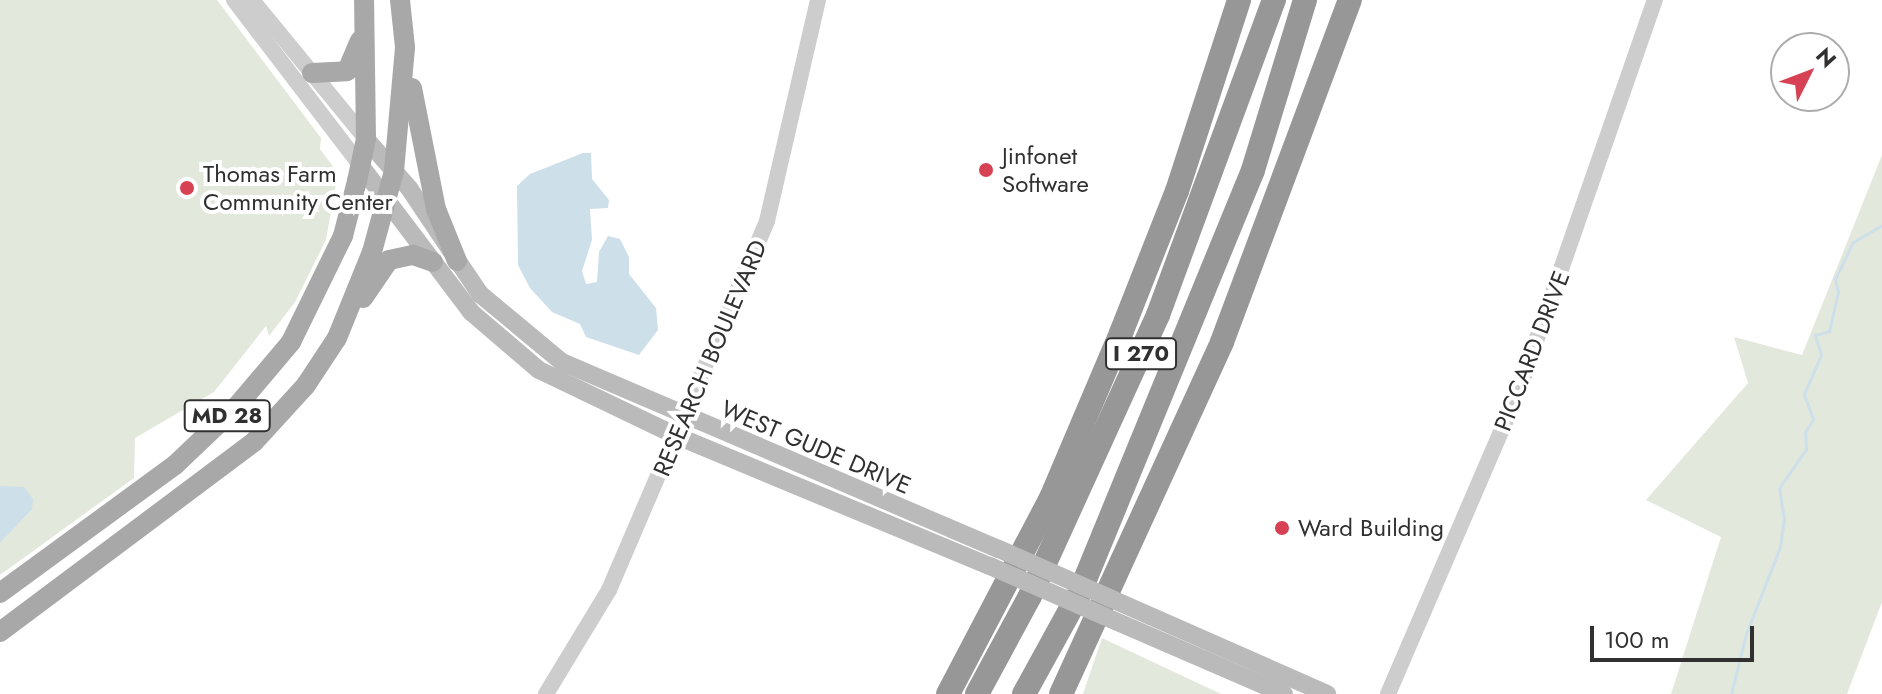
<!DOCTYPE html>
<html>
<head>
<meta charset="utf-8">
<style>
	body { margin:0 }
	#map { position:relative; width:1882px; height:694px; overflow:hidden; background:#fff; font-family:Jost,sans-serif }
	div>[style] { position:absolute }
	.green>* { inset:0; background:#e3e8dc }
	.water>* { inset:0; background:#cddfe9 }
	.stream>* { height:3px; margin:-1.5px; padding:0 1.5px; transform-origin:1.5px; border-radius:1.5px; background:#cddfe9 }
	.tertiary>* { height:16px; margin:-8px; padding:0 8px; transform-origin:8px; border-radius:8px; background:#cdcdcd }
	.secondary>* { height:18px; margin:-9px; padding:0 9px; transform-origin:9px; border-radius:9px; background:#bababa }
	.primary>* { height:20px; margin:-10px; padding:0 10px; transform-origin:10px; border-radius:10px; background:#a8a8a8 }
	.motorway>* { height:24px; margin:-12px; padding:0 12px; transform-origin:12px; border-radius:12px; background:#979797 }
	.secondary-bridge>* { height:18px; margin:-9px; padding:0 9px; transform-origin:9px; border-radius:9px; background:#bababa }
	.dots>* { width:22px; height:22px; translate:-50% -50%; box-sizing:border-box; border:4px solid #fff; border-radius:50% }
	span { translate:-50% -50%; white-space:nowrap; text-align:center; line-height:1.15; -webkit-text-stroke:8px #fff; paint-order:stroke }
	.shield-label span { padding:2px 6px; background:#fff; border:2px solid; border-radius:6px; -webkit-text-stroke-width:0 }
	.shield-label { font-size:22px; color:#303030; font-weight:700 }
	.poi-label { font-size:24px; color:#303030 }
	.left { translate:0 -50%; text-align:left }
	.street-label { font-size:24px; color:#303030 }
	.north { position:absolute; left:1770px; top:32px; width:80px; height:80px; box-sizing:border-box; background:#fff; border:2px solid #acacac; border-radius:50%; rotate:48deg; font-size:22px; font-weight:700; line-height:32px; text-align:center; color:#303030 }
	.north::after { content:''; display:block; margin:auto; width:28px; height:36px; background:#d64253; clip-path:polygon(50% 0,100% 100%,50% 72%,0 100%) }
	.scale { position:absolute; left:1590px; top:626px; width:164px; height:36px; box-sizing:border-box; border:4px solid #303030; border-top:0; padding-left:10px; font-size:24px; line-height:28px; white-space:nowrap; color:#303030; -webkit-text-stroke:6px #fff; paint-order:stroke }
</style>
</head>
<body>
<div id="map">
	<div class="green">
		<i style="clip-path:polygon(0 0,217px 0,321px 138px,320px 149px,338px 173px,326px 240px,295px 302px,269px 336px,266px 326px,214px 392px,135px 438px,134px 478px,0 575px)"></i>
		<i style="clip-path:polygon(1882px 155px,1882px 602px,1847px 694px,1671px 694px,1721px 537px,1646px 500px,1748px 383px,1734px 337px,1802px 355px)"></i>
		<i style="clip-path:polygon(1102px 638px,1221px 694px,1083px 694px)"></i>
	</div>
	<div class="water">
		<i style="clip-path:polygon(583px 153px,591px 153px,592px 179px,609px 200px,608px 208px,590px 209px,592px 240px,582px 271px,586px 284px,597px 282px,599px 252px,608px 236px,620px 239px,629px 257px,629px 274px,656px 308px,658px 330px,639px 355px,586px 337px,580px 324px,552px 312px,530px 288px,518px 265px,517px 186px,530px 174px)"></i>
		<i style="clip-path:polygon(0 486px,24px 487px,33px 499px,32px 509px,0 543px)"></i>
	</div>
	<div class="stream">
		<i style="left:1731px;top:694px;width:62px;rotate:-76deg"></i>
		<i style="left:1746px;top:634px;width:93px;rotate:-68.7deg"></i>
		<i style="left:1780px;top:547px;width:28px;rotate:-82deg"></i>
		<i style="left:1784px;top:519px;width:31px;rotate:-99deg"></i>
		<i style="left:1779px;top:488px;width:47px;rotate:-55.3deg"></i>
		<i style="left:1806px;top:449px;width:17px;rotate:-93deg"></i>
		<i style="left:1805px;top:432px;width:15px;rotate:-58deg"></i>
		<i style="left:1813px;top:419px;width:27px;rotate:-110deg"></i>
		<i style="left:1804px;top:394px;width:43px;rotate:-66.4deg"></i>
		<i style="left:1821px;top:355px;width:21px;rotate:-107deg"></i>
		<i style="left:1815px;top:335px;width:15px;rotate:-16deg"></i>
		<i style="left:1829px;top:331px;width:40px;rotate:-77deg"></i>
		<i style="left:1838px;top:292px;width:13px;rotate:-103deg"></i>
		<i style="left:1835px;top:279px;width:41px;rotate:-64.1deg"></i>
		<i style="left:1853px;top:242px;width:34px;rotate:-30deg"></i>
	</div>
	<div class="tertiary">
		<i style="left:234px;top:0;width:208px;rotate:52.6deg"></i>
		<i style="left:252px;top:0;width:180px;rotate:50.6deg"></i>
		<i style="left:546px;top:694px;width:122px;rotate:-58.8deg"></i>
		<i style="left:609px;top:590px;width:401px;rotate:-66.8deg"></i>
		<i style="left:767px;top:221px;width:227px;rotate:-77deg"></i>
		<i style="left:1388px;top:694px;width:331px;rotate:-66.7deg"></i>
		<i style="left:1519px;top:390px;width:413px;rotate:-70.8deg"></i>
	</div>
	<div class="secondary">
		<i style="left:366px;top:139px;width:65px;rotate:48.7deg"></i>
		<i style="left:409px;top:188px;width:128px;rotate:56.2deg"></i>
		<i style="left:480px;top:294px;width:107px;rotate:39.7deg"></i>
		<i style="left:562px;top:362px;width:475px;rotate:23.2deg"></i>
		<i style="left:360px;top:165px;width:184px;rotate:52.9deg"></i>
		<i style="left:471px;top:312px;width:89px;rotate:40.5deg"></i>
		<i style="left:539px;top:370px;width:153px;rotate:25.6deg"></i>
		<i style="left:677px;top:436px;width:339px;rotate:22.6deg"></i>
		<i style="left:1114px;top:600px;width:233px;rotate:23.8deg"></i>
		<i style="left:1106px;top:617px;width:194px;rotate:23.4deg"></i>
	</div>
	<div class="primary">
		<i style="left:312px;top:73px;width:35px;rotate:-3deg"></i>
		<i style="left:347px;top:71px;width:33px;rotate:-67deg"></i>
		<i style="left:412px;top:88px;width:123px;rotate:78.8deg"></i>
		<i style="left:436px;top:209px;width:56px;rotate:68deg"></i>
		<i style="left:363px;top:298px;width:46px;rotate:-55.6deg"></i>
		<i style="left:389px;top:260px;width:25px;rotate:-12deg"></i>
		<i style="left:413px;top:255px;width:21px;rotate:19deg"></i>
		<i style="left:0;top:593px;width:217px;rotate:-36.2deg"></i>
		<i style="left:175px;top:465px;width:86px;rotate:-43.6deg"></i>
		<i style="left:237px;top:406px;width:84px;rotate:-49.8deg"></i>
		<i style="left:291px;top:342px;width:118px;rotate:-63.9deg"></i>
		<i style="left:343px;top:236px;width:57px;rotate:-75.7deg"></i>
		<i style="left:357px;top:181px;width:43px;rotate:-77.9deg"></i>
		<i style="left:366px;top:139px;width:139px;rotate:-90.8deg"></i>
		<i style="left:0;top:632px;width:317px;rotate:-36.8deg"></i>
		<i style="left:254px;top:442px;width:77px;rotate:-47.6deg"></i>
		<i style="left:306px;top:385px;width:56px;rotate:-56.6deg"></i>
		<i style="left:337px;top:338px;width:93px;rotate:-67.9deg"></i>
		<i style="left:372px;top:252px;width:84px;rotate:-74.8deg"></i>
		<i style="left:394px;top:171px;width:124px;rotate:-84.9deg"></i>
		<i style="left:405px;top:47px;width:47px;rotate:-96.1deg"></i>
	</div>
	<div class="motorway">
		<i style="left:948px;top:694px;width:221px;rotate:-62.3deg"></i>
		<i style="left:1051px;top:498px;width:179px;rotate:-67deg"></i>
		<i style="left:1121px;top:333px;width:153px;rotate:-68.5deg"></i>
		<i style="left:1177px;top:191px;width:201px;rotate:-72deg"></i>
		<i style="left:977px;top:694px;width:111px;rotate:-61.6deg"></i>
		<i style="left:1030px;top:596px;width:309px;rotate:-65.5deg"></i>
		<i style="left:1158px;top:315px;width:336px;rotate:-69.8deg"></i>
		<i style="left:1024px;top:694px;width:116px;rotate:-61.2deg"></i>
		<i style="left:1080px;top:592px;width:456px;rotate:-67.7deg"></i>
		<i style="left:1253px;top:170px;width:178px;rotate:-73deg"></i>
		<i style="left:1061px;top:694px;width:387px;rotate:-65.4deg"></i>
		<i style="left:1222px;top:342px;width:365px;rotate:-69.5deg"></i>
	</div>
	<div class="secondary-bridge">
		<i style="left:999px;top:549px;width:126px;rotate:23.9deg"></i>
		<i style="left:990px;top:566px;width:127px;rotate:23.7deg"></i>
	</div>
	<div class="dots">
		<i style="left:986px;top:170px;background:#d64253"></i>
		<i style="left:187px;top:188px;background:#d64253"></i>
		<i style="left:1282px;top:528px;background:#d64253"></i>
	</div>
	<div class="shield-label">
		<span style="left:1141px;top:354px">I 270</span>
		<span style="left:227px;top:416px">MD 28</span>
	</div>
	<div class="poi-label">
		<span class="left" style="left:1002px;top:170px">Jinfonet<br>Software</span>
		<span class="left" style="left:203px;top:188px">Thomas Farm<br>Community Center</span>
		<span class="left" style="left:1298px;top:528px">Ward Building</span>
	</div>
	<div class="street-label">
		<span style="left:1532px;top:351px;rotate:-69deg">PICCARD DRIVE</span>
		<span style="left:710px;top:358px;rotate:-67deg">RESEARCH BOULEVARD</span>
		<span style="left:816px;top:447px;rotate:23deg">WEST GUDE DRIVE</span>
	</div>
	<div class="north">N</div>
	<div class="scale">100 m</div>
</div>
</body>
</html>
